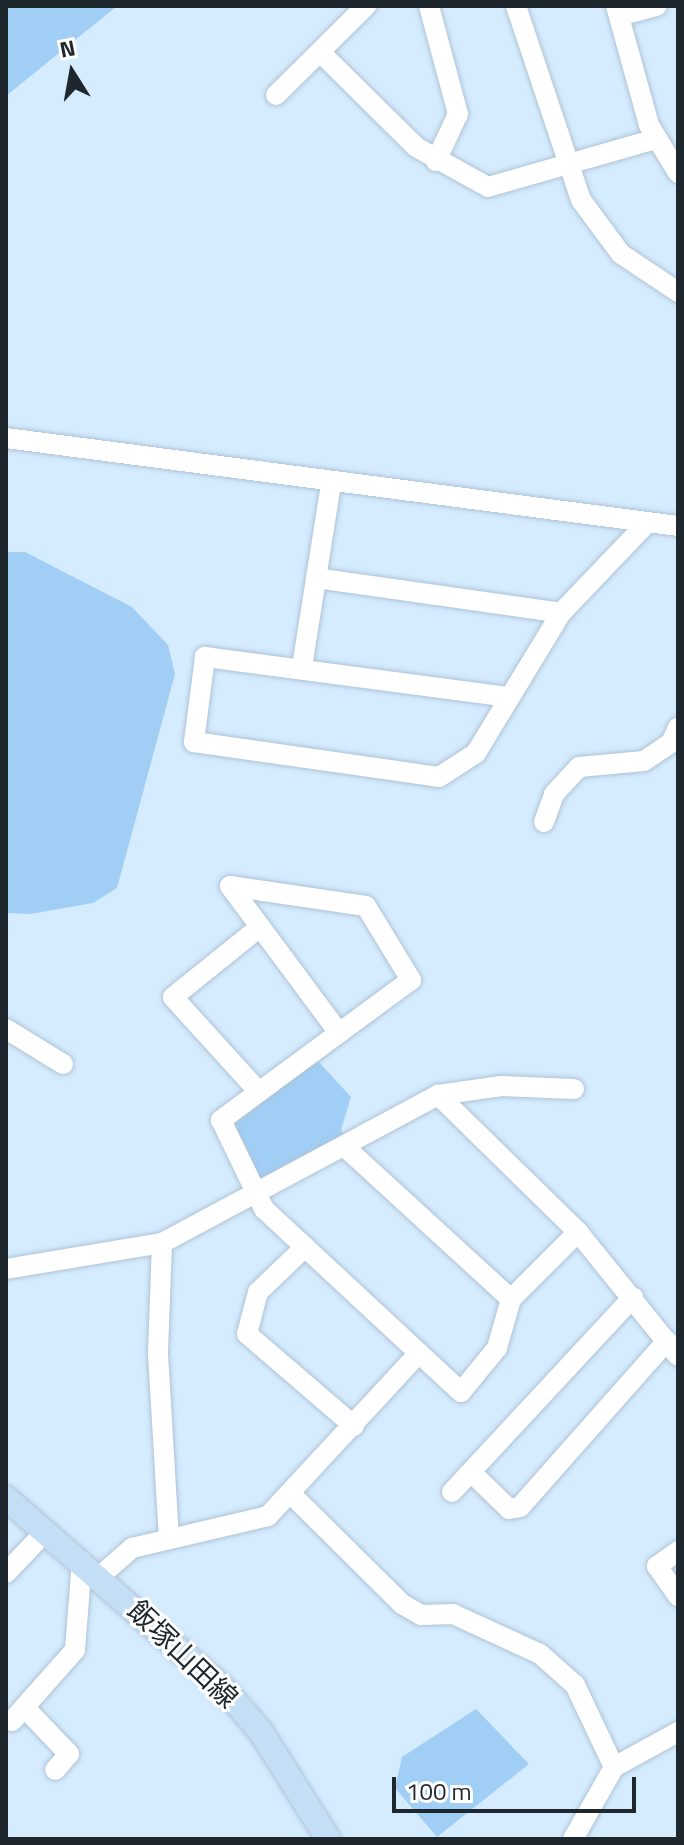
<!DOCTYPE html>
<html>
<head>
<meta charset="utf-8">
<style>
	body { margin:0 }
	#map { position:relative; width:684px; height:1845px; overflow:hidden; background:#d5ebfe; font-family:"Titillium Web","Noto Sans JP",sans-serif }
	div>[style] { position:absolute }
	.green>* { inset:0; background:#a1cef5 }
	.roads { filter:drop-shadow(0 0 2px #aec3d6) drop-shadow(0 0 2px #aec3d6) }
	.minor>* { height:20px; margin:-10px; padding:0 10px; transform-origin:10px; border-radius:10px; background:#fff }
	.major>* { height:24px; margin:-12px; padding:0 12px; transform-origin:12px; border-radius:12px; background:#c4def5 }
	span { translate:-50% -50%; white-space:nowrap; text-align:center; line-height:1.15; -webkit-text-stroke:6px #fff; paint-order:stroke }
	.street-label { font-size:28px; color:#1f272e }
	.frame { position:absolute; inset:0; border:8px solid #1f272e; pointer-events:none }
	.north { position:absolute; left:32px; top:32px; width:80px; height:80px; -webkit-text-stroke:6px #fff; paint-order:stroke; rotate:349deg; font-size:22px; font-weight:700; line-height:32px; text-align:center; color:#1f272e }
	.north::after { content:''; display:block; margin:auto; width:28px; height:36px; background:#1f272e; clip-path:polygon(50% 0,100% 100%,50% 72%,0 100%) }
	.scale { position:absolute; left:392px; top:1777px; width:244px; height:36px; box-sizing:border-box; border:4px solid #1f272e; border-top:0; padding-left:10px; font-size:24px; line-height:28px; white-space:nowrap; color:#1f272e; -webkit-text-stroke:6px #fff; paint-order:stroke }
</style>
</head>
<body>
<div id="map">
	<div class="green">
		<i style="clip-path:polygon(6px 6px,117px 6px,6px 96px)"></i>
		<i style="clip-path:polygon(6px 552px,25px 552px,132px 607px,168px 645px,175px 674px,117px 888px,93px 903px,30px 914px,6px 913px)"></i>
		<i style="clip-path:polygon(317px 1060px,351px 1097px,341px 1130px,346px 1138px,257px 1184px,230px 1127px)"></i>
		<i style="clip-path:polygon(476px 1709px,529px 1764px,437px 1837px,395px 1788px,402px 1757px)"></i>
	</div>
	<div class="roads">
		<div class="minor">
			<i style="left:429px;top:6px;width:112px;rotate:75deg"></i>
			<i style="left:458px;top:114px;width:52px;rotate:115.1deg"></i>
			<i style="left:516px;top:6px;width:205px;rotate:71.5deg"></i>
			<i style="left:581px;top:200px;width:67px;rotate:53.5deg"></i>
			<i style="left:621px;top:254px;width:69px;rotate:33.7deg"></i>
			<i style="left:616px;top:6px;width:123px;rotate:74.5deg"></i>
			<i style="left:649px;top:125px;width:56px;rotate:58.9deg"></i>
			<i style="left:619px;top:16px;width:39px;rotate:-15deg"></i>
			<i style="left:320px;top:52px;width:135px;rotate:44.7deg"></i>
			<i style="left:416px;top:147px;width:82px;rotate:29.1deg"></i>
			<i style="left:488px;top:187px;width:174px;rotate:-16deg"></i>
			<i style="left:276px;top:95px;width:127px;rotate:-44.7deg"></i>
			<i style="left:6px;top:438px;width:678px;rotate:7.46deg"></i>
			<i style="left:316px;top:578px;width:247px;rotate:8.1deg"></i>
			<i style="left:302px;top:667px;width:186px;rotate:-81deg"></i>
			<i style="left:509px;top:697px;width:307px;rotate:-172.5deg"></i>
			<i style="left:205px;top:657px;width:86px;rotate:97.4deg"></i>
			<i style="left:194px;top:742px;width:247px;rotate:8.1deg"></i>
			<i style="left:439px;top:777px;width:44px;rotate:-33deg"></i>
			<i style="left:476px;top:753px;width:164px;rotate:-58.7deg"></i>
			<i style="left:561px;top:613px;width:124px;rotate:-46.3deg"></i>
			<i style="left:544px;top:822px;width:30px;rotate:-70deg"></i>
			<i style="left:554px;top:794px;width:37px;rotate:-47deg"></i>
			<i style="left:579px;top:767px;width:65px;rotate:-5.3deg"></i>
			<i style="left:644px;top:761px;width:32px;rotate:-34deg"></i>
			<i style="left:671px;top:743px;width:17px;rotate:-66deg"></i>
			<i style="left:6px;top:1029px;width:67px;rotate:31.6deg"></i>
			<i style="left:339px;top:1033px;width:183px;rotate:-126.6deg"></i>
			<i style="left:230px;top:886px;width:137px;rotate:8.4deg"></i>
			<i style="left:366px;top:906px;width:87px;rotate:58.7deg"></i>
			<i style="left:411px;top:980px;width:89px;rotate:143.6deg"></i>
			<i style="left:339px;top:1033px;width:147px;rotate:143.6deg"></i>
			<i style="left:221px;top:1120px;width:99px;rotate:64.2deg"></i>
			<i style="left:264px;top:1209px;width:269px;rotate:42.9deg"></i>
			<i style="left:461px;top:1392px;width:57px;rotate:-50.7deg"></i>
			<i style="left:497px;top:1348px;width:51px;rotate:-74.1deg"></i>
			<i style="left:511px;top:1299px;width:95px;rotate:-45deg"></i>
			<i style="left:578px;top:1232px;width:196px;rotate:-135.6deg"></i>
			<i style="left:259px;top:1092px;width:128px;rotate:-132.2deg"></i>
			<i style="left:173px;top:997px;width:112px;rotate:-38.8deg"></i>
			<i style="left:346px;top:1148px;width:224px;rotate:42.5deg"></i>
			<i style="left:578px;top:1232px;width:159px;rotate:51.1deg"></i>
			<i style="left:162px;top:1243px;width:111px;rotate:92.1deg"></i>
			<i style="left:158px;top:1354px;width:185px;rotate:86.6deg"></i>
			<i style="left:305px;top:1247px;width:65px;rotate:136.2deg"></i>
			<i style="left:258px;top:1292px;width:43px;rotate:104.7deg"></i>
			<i style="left:247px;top:1334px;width:141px;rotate:40.7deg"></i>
			<i style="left:6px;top:1269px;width:158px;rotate:-9.5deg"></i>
			<i style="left:162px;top:1243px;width:313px;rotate:-28.2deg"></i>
			<i style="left:438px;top:1095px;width:64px;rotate:-8.1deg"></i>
			<i style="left:501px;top:1086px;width:73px;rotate:2.4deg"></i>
			<i style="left:471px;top:1472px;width:53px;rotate:44.2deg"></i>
			<i style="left:509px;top:1509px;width:11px;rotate:-10deg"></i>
			<i style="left:520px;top:1507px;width:222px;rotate:-48.5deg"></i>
			<i style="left:452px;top:1492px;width:266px;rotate:-47.1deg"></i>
			<i style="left:292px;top:1495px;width:155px;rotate:44.7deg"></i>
			<i style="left:402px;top:1604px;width:22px;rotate:30deg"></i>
			<i style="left:421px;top:1615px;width:32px;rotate:-2deg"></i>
			<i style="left:453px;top:1614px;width:96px;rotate:24.7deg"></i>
			<i style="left:540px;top:1654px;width:47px;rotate:41.5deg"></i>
			<i style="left:575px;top:1685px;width:91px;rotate:64.6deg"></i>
			<i style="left:678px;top:1551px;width:26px;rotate:144deg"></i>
			<i style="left:657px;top:1566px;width:37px;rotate:55deg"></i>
			<i style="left:6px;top:1573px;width:58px;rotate:-46.4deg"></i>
			<i style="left:100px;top:1576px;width:43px;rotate:-41.2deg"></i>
			<i style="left:132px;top:1548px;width:140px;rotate:-13.2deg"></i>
			<i style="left:268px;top:1516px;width:222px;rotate:-47.2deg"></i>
			<i style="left:25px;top:1708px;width:64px;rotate:46.3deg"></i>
			<i style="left:69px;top:1754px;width:21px;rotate:131deg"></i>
			<i style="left:12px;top:1721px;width:95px;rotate:-48.4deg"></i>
			<i style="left:75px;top:1650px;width:89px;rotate:-85.5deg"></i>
			<i style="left:573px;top:1839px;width:83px;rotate:-60.3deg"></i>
			<i style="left:614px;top:1767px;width:73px;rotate:-28.7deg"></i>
		</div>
		<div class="major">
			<i style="left:6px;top:1498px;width:288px;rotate:41.2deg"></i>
			<i style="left:223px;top:1688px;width:58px;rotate:49.2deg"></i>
			<i style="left:261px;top:1732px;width:126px;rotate:57.9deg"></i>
		</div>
	</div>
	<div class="street-label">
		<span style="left:183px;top:1654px;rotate:44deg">飯塚山田線</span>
	</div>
	<div class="frame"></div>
	<div class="north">N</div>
	<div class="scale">100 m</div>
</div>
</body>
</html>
